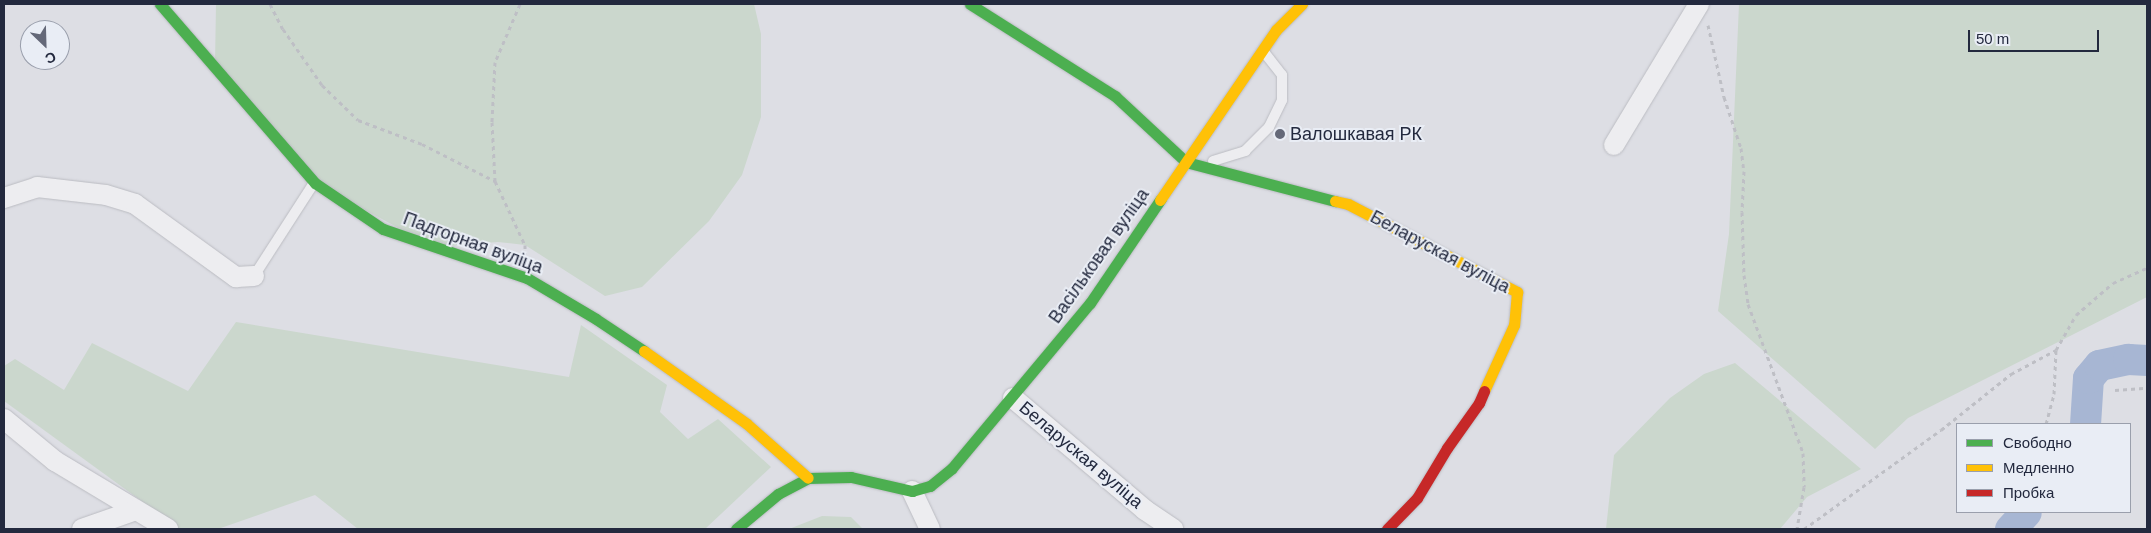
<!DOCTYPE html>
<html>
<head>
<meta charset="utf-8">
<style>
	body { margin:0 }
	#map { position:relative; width:2151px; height:533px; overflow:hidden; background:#dddee4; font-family:Arial,sans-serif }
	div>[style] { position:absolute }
	.green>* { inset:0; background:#cbd7cd }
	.river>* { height:31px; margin:-15.5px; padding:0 15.5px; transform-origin:15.5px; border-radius:15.5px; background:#a7b6d3 }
	.path>* { height:3px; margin-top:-1.5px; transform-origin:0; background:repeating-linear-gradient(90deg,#bebfc5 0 4px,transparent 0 8px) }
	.roads { filter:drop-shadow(0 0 1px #bbbcc2) drop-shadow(0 0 1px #bbbcc2) }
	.lane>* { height:10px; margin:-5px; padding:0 5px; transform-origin:5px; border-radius:5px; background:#ededf0 }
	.street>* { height:20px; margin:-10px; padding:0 10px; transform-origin:10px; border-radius:10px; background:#ededf0 }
	.fast>* { height:11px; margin:-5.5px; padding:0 5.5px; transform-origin:5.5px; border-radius:5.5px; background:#4caf50 }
	.slow>* { height:11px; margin:-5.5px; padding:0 5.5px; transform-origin:5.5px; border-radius:5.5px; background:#ffc107 }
	.jam>* { height:11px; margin:-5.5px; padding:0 5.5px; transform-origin:5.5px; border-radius:5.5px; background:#c62828 }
	.dots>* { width:14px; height:14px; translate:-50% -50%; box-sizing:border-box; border:2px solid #e9edf5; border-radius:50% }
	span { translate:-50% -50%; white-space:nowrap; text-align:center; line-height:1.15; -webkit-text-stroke:4px #e9edf5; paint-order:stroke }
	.poi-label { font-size:18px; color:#23293e }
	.left { translate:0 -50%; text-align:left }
	.street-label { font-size:18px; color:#23293e }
	.frame { position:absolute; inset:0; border:5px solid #23293e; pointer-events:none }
	.legend { position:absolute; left:1956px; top:423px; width:175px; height:90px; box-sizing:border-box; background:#e9edf5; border:1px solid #9a9fac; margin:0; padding:6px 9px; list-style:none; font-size:15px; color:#23293e }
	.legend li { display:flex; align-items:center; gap:10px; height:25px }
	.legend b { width:25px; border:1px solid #9a9fac }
	.north { position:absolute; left:20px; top:20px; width:50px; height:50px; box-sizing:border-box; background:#e9edf5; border:1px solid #9a9fac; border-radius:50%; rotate:156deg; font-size:14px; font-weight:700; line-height:20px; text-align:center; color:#23293e }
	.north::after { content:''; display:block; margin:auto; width:18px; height:22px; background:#646878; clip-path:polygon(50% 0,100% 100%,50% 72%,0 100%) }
	.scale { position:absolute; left:1968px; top:30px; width:131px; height:22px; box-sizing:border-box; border:2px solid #23293e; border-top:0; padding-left:6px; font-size:15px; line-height:18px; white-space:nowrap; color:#23293e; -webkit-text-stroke:4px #e9edf5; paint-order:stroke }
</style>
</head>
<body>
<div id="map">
	<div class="green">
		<i style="clip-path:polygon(216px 4px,754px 4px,761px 34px,761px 117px,742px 175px,709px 221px,642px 287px,605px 296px,525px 245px,498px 242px,434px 247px,315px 183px,215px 63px)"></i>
		<i style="clip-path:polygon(1739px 4px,2147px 4px,2147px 297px,1908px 418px,1875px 449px,1718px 311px,1729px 234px)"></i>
		<i style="clip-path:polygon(236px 322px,569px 377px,581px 325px,667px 385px,660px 412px,688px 439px,718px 419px,771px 467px,705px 529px,358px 529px,315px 495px,218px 529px,180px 529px,4px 401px,4px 366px,15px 359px,64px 390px,92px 343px,188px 391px)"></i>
		<i style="clip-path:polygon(1735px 363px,1861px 469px,1807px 497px,1780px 529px,1606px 529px,1614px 455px,1670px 398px,1704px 374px)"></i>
		<i style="clip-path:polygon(822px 516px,851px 517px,863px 529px,789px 529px)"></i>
	</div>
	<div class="river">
		<i style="left:2085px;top:424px;width:46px;rotate:-86.3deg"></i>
		<i style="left:2088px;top:378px;width:17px;rotate:-50deg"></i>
		<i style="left:2099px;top:365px;width:30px;rotate:-12deg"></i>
		<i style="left:2128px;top:359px;width:19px;rotate:3deg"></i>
		<i style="left:2010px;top:529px;width:23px;rotate:-47deg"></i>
	</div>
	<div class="path">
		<i style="left:270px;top:4px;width:28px;rotate:63deg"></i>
		<i style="left:283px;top:29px;width:68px;rotate:55.1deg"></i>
		<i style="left:322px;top:85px;width:50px;rotate:44.2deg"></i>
		<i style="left:358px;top:120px;width:68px;rotate:20.6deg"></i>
		<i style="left:422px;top:144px;width:82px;rotate:26.9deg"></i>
		<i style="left:520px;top:4px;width:63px;rotate:113.3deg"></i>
		<i style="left:495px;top:62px;width:60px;rotate:92.9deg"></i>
		<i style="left:492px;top:122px;width:59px;rotate:87.1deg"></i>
		<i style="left:495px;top:181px;width:71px;rotate:64.9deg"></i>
		<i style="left:525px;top:245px;width:9px;rotate:90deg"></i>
		<i style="left:1708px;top:25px;width:74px;rotate:77.5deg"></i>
		<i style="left:1724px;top:97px;width:54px;rotate:71.6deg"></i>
		<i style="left:1741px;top:148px;width:23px;rotate:83deg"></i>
		<i style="left:1744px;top:171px;width:41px;rotate:92.8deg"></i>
		<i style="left:1742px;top:212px;width:63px;rotate:88.2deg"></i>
		<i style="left:1744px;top:275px;width:29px;rotate:82deg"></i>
		<i style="left:1748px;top:304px;width:159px;rotate:69.7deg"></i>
		<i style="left:1803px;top:453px;width:34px;rotate:88deg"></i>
		<i style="left:1804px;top:487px;width:43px;rotate:99.5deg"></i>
		<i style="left:2115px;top:390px;width:32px;rotate:-4deg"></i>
		<i style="left:2046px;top:424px;width:31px;rotate:-75deg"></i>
		<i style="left:2054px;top:394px;width:44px;rotate:-87.4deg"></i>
		<i style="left:1804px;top:529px;width:169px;rotate:-35.9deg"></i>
		<i style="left:1941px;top:430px;width:90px;rotate:-38.7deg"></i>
		<i style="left:2011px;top:374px;width:51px;rotate:-28.1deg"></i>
		<i style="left:2056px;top:350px;width:40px;rotate:-60.3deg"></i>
		<i style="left:2076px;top:315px;width:49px;rotate:-40.9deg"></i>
		<i style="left:2113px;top:283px;width:37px;rotate:-24deg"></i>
	</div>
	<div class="roads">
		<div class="lane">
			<i style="left:1213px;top:161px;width:34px;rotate:-17deg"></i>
			<i style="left:1245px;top:151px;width:34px;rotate:-45deg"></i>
			<i style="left:1269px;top:127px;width:30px;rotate:-64deg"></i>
			<i style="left:1282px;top:100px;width:25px;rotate:-90deg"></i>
			<i style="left:1282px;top:75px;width:31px;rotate:-128deg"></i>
			<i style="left:254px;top:276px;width:111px;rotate:-57.2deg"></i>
		</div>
		<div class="street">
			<i style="left:1614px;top:145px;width:165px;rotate:-58.9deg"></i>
			<i style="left:4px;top:198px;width:35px;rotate:-18deg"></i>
			<i style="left:37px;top:187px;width:69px;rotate:6.6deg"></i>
			<i style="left:106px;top:195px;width:30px;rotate:17deg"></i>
			<i style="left:135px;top:204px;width:125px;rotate:35.9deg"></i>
			<i style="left:236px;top:277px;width:18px;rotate:-3deg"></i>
			<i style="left:1013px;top:398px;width:173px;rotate:40.3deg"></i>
			<i style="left:1145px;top:510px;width:34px;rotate:34deg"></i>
			<i style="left:4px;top:419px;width:66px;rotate:39.5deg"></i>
			<i style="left:55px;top:461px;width:132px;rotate:31deg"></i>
			<i style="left:912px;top:491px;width:42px;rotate:64.7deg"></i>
			<i style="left:82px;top:529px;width:57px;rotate:-19.4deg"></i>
		</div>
		<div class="fast">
			<i style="left:160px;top:4px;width:237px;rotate:49.1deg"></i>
			<i style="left:315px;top:183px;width:82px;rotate:34.1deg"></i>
			<i style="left:383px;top:229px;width:152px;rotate:18.8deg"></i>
			<i style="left:527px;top:278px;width:80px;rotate:30.7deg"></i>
			<i style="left:596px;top:319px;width:58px;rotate:33.7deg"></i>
			<i style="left:970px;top:4px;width:172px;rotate:32.4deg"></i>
			<i style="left:1115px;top:96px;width:97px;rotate:42.9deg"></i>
			<i style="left:1186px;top:162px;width:154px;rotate:14.7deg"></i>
			<i style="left:736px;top:529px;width:55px;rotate:-39.8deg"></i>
			<i style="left:778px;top:494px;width:34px;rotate:-28deg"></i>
			<i style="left:808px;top:478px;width:43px;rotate:-1.3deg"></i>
			<i style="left:851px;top:477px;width:63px;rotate:12.9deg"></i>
			<i style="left:912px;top:491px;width:19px;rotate:-16deg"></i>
			<i style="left:930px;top:486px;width:28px;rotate:-39deg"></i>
			<i style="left:952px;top:468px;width:215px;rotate:-50.1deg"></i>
			<i style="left:1090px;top:303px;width:125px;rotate:-55.8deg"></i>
		</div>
		<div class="slow">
			<i style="left:1160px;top:200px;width:206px;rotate:-55.7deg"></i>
			<i style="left:1276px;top:30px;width:37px;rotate:-45deg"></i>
			<i style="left:1335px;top:201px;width:13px;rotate:13deg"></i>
			<i style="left:1348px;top:204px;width:191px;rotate:27.5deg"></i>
			<i style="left:1517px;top:292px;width:33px;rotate:95deg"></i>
			<i style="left:1514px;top:325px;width:72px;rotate:114.4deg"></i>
			<i style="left:644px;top:351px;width:126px;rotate:35.3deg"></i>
			<i style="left:747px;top:424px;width:81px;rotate:41.5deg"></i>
		</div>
		<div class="jam">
			<i style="left:1387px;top:529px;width:43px;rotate:-45.9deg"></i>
			<i style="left:1417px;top:498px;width:58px;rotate:-59deg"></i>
			<i style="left:1447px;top:448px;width:55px;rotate:-54.6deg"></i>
			<i style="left:1479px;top:403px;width:13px;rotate:-67deg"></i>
		</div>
	</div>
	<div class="dots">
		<i style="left:1280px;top:134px;background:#646878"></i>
	</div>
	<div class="poi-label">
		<span class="left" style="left:1290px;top:134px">Валошкавая РК</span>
	</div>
	<div class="street-label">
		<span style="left:473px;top:243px;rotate:20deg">Падгорная вуліца</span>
		<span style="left:1440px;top:252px;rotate:28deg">Беларуская вуліца</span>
		<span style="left:1099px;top:256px;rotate:-55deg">Васільковая вуліца</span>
		<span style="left:1081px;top:455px;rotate:40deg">Беларуская вуліца</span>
	</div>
	<div class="frame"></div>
	<ul class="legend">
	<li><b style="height:6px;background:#4caf50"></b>Свободно</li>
	<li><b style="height:6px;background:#ffc107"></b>Медленно</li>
	<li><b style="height:6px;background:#c62828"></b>Пробка</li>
	</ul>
	<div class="north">С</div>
	<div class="scale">50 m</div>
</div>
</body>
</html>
